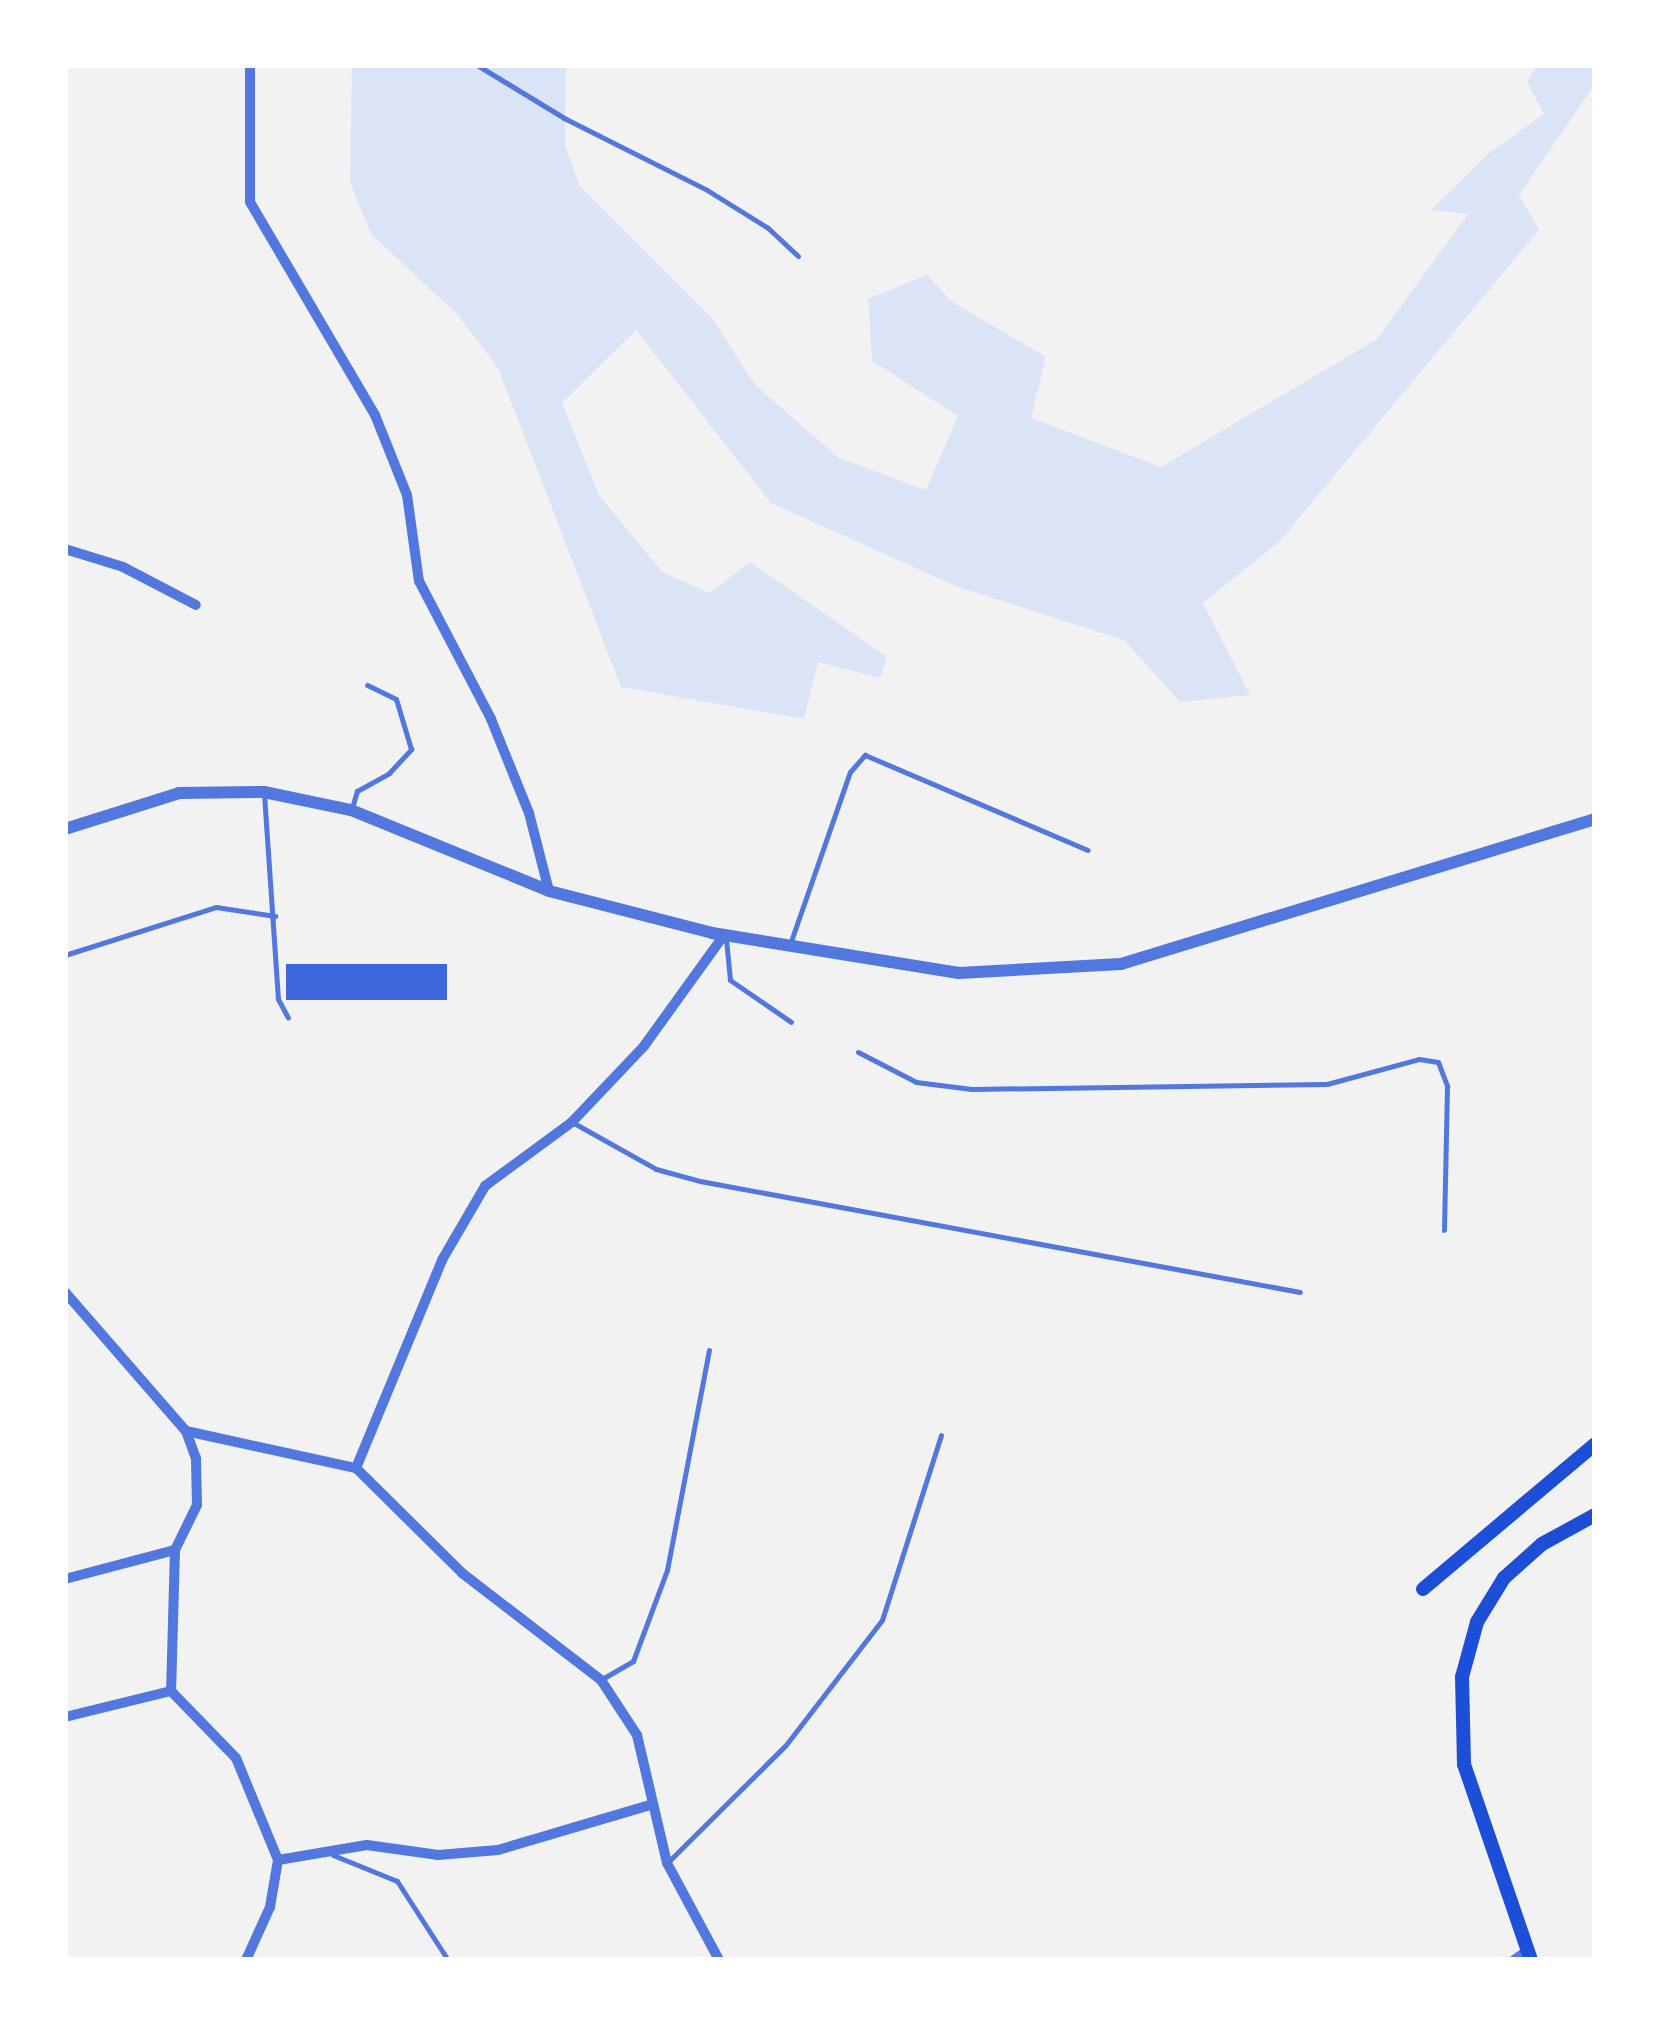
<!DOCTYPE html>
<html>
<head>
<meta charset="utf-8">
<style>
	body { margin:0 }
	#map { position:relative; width:1660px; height:2025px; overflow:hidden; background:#f2f2f2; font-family:Raleway,sans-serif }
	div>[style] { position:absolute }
	.green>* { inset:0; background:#dbe4f7 }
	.building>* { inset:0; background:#3d67dc; transform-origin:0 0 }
	.service>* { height:5px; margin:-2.5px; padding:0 2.5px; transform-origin:2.5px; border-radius:2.5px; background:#5277de }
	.minor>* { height:10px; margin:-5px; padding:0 5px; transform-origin:5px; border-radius:5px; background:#5277de }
	.tertiary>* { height:12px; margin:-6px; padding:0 6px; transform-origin:6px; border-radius:6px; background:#5277de }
	.secondary>* { height:14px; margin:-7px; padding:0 7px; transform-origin:7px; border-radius:7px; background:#1d4ed8 }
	span { translate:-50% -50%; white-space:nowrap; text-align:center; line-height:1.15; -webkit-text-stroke:8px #fff; paint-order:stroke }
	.frame { position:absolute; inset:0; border:68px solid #fff; pointer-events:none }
</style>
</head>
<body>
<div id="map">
	<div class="green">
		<i style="clip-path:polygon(352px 65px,566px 65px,565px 145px,579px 185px,712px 318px,755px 385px,839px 458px,926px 490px,958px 416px,872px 361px,868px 299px,927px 275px,951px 301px,1046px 357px,1031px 418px,1161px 467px,1377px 339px,1468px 214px,1431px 210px,1489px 153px,1544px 114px,1527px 82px,1537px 65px,1595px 65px,1595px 84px,1519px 195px,1539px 230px,1279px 542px,1203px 603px,1250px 695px,1180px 702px,1124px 640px,958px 587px,771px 503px,636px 330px,562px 403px,599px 495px,662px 572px,710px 593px,750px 562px,887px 657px,880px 678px,818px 662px,804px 719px,621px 687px,498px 368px,457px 314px,371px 234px,350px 183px)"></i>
	</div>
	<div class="building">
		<i style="left:447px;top:964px;width:36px;height:161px;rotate:90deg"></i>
	</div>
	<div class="service">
		<i style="left:477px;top:65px;width:102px;rotate:31.3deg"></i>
		<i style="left:564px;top:118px;width:160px;rotate:26.7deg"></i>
		<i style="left:707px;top:190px;width:72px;rotate:31.9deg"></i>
		<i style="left:768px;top:228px;width:41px;rotate:43deg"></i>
		<i style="left:264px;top:794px;width:205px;rotate:86.1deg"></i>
		<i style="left:278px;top:999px;width:21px;rotate:62deg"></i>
		<i style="left:352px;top:808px;width:18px;rotate:-74deg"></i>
		<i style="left:357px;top:791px;width:37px;rotate:-29deg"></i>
		<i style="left:389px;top:773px;width:33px;rotate:-47deg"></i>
		<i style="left:411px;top:749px;width:52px;rotate:-106.7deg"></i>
		<i style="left:396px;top:699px;width:32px;rotate:-154deg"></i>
		<i style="left:726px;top:939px;width:41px;rotate:84.4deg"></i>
		<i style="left:730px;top:980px;width:74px;rotate:34.5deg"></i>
		<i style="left:790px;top:944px;width:182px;rotate:-70.8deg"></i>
		<i style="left:850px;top:772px;width:23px;rotate:-49deg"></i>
		<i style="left:865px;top:755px;width:242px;rotate:23.1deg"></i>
		<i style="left:65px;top:955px;width:158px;rotate:-17.6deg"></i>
		<i style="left:216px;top:907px;width:60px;rotate:8.7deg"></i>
		<i style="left:858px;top:1052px;width:65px;rotate:27.3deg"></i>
		<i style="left:916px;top:1082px;width:56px;rotate:7.1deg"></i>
		<i style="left:972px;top:1089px;width:355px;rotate:-0.8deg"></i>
		<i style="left:1327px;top:1084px;width:95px;rotate:-15.2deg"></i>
		<i style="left:1419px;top:1059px;width:19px;rotate:9deg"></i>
		<i style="left:1438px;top:1062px;width:26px;rotate:69deg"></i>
		<i style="left:1447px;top:1086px;width:144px;rotate:91.2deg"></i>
		<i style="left:572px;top:1122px;width:96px;rotate:29.2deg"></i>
		<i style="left:656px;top:1169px;width:46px;rotate:15.3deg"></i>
		<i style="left:700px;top:1181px;width:610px;rotate:10.48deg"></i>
		<i style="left:602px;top:1679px;width:36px;rotate:-30deg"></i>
		<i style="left:633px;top:1661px;width:97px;rotate:-69.5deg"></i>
		<i style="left:667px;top:1570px;width:224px;rotate:-79.2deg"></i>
		<i style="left:333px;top:1855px;width:69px;rotate:22.1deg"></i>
		<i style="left:397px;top:1881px;width:94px;rotate:57.2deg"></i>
		<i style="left:669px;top:1861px;width:163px;rotate:-44.8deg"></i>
		<i style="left:785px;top:1746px;width:159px;rotate:-52.4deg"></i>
		<i style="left:882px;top:1620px;width:194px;rotate:-72.3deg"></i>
	</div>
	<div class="minor">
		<i style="left:250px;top:65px;width:137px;rotate:90deg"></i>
		<i style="left:250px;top:202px;width:247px;rotate:59.6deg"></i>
		<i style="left:375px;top:415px;width:86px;rotate:68.2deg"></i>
		<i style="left:407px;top:495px;width:87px;rotate:82.1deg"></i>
		<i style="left:419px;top:581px;width:156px;rotate:62.4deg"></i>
		<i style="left:491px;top:719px;width:101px;rotate:68deg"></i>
		<i style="left:529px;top:813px;width:81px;rotate:75.6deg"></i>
		<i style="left:65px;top:549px;width:61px;rotate:17.2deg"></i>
		<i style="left:123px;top:567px;width:82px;rotate:27.5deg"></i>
		<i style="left:65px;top:1292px;width:184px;rotate:49deg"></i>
		<i style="left:186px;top:1431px;width:174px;rotate:12.3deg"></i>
		<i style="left:356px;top:1468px;width:149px;rotate:44.7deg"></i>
		<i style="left:462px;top:1573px;width:175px;rotate:37.6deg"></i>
		<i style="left:601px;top:1680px;width:66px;rotate:56.8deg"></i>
		<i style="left:637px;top:1735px;width:131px;rotate:76.8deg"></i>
		<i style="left:667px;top:1863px;width:110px;rotate:61.8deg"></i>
		<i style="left:186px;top:1431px;width:30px;rotate:70deg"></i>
		<i style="left:196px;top:1459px;width:46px;rotate:88.8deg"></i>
		<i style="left:197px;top:1505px;width:50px;rotate:116.1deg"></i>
		<i style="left:175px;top:1550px;width:141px;rotate:91.6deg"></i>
		<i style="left:171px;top:1691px;width:93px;rotate:45.9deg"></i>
		<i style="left:236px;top:1758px;width:110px;rotate:67.6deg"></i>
		<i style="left:278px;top:1860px;width:48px;rotate:99.7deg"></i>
		<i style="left:270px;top:1907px;width:58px;rotate:114.4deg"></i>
		<i style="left:356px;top:1468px;width:225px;rotate:-67.5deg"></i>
		<i style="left:442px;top:1260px;width:86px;rotate:-59.8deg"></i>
		<i style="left:485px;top:1186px;width:108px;rotate:-36.3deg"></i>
		<i style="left:572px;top:1122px;width:105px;rotate:-46.5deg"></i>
		<i style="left:644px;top:1046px;width:137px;rotate:-54.2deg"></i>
		<i style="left:65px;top:1579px;width:114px;rotate:-14.8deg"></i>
		<i style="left:65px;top:1717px;width:109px;rotate:-13.8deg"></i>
		<i style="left:278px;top:1860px;width:90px;rotate:-9.6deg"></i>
		<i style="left:367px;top:1845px;width:72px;rotate:8deg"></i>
		<i style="left:438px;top:1855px;width:60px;rotate:-4.8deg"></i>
		<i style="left:498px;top:1850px;width:159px;rotate:-16.5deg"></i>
		<i style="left:1514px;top:1960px;width:16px;rotate:-35deg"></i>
	</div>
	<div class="tertiary">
		<i style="left:65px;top:829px;width:120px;rotate:-17.5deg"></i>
		<i style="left:179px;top:793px;width:85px;rotate:-0.7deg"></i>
		<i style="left:264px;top:792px;width:89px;rotate:11.7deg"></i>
		<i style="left:351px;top:810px;width:214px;rotate:22.2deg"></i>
		<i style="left:549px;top:891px;width:168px;rotate:14.4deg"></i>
		<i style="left:712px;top:933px;width:250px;rotate:9.2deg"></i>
		<i style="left:959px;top:973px;width:162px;rotate:-3.2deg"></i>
		<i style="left:1121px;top:964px;width:496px;rotate:-17deg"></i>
	</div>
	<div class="secondary">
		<i style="left:1423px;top:1589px;width:225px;rotate:-40.1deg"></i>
		<i style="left:1531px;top:1960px;width:207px;rotate:-108.9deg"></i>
		<i style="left:1464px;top:1764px;width:87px;rotate:-91.3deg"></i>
		<i style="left:1462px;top:1677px;width:57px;rotate:-74.7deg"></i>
		<i style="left:1477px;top:1622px;width:52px;rotate:-58.5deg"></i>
		<i style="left:1504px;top:1578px;width:51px;rotate:-41.8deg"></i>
		<i style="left:1542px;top:1544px;width:60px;rotate:-28.7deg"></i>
	</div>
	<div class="frame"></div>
</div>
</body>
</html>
